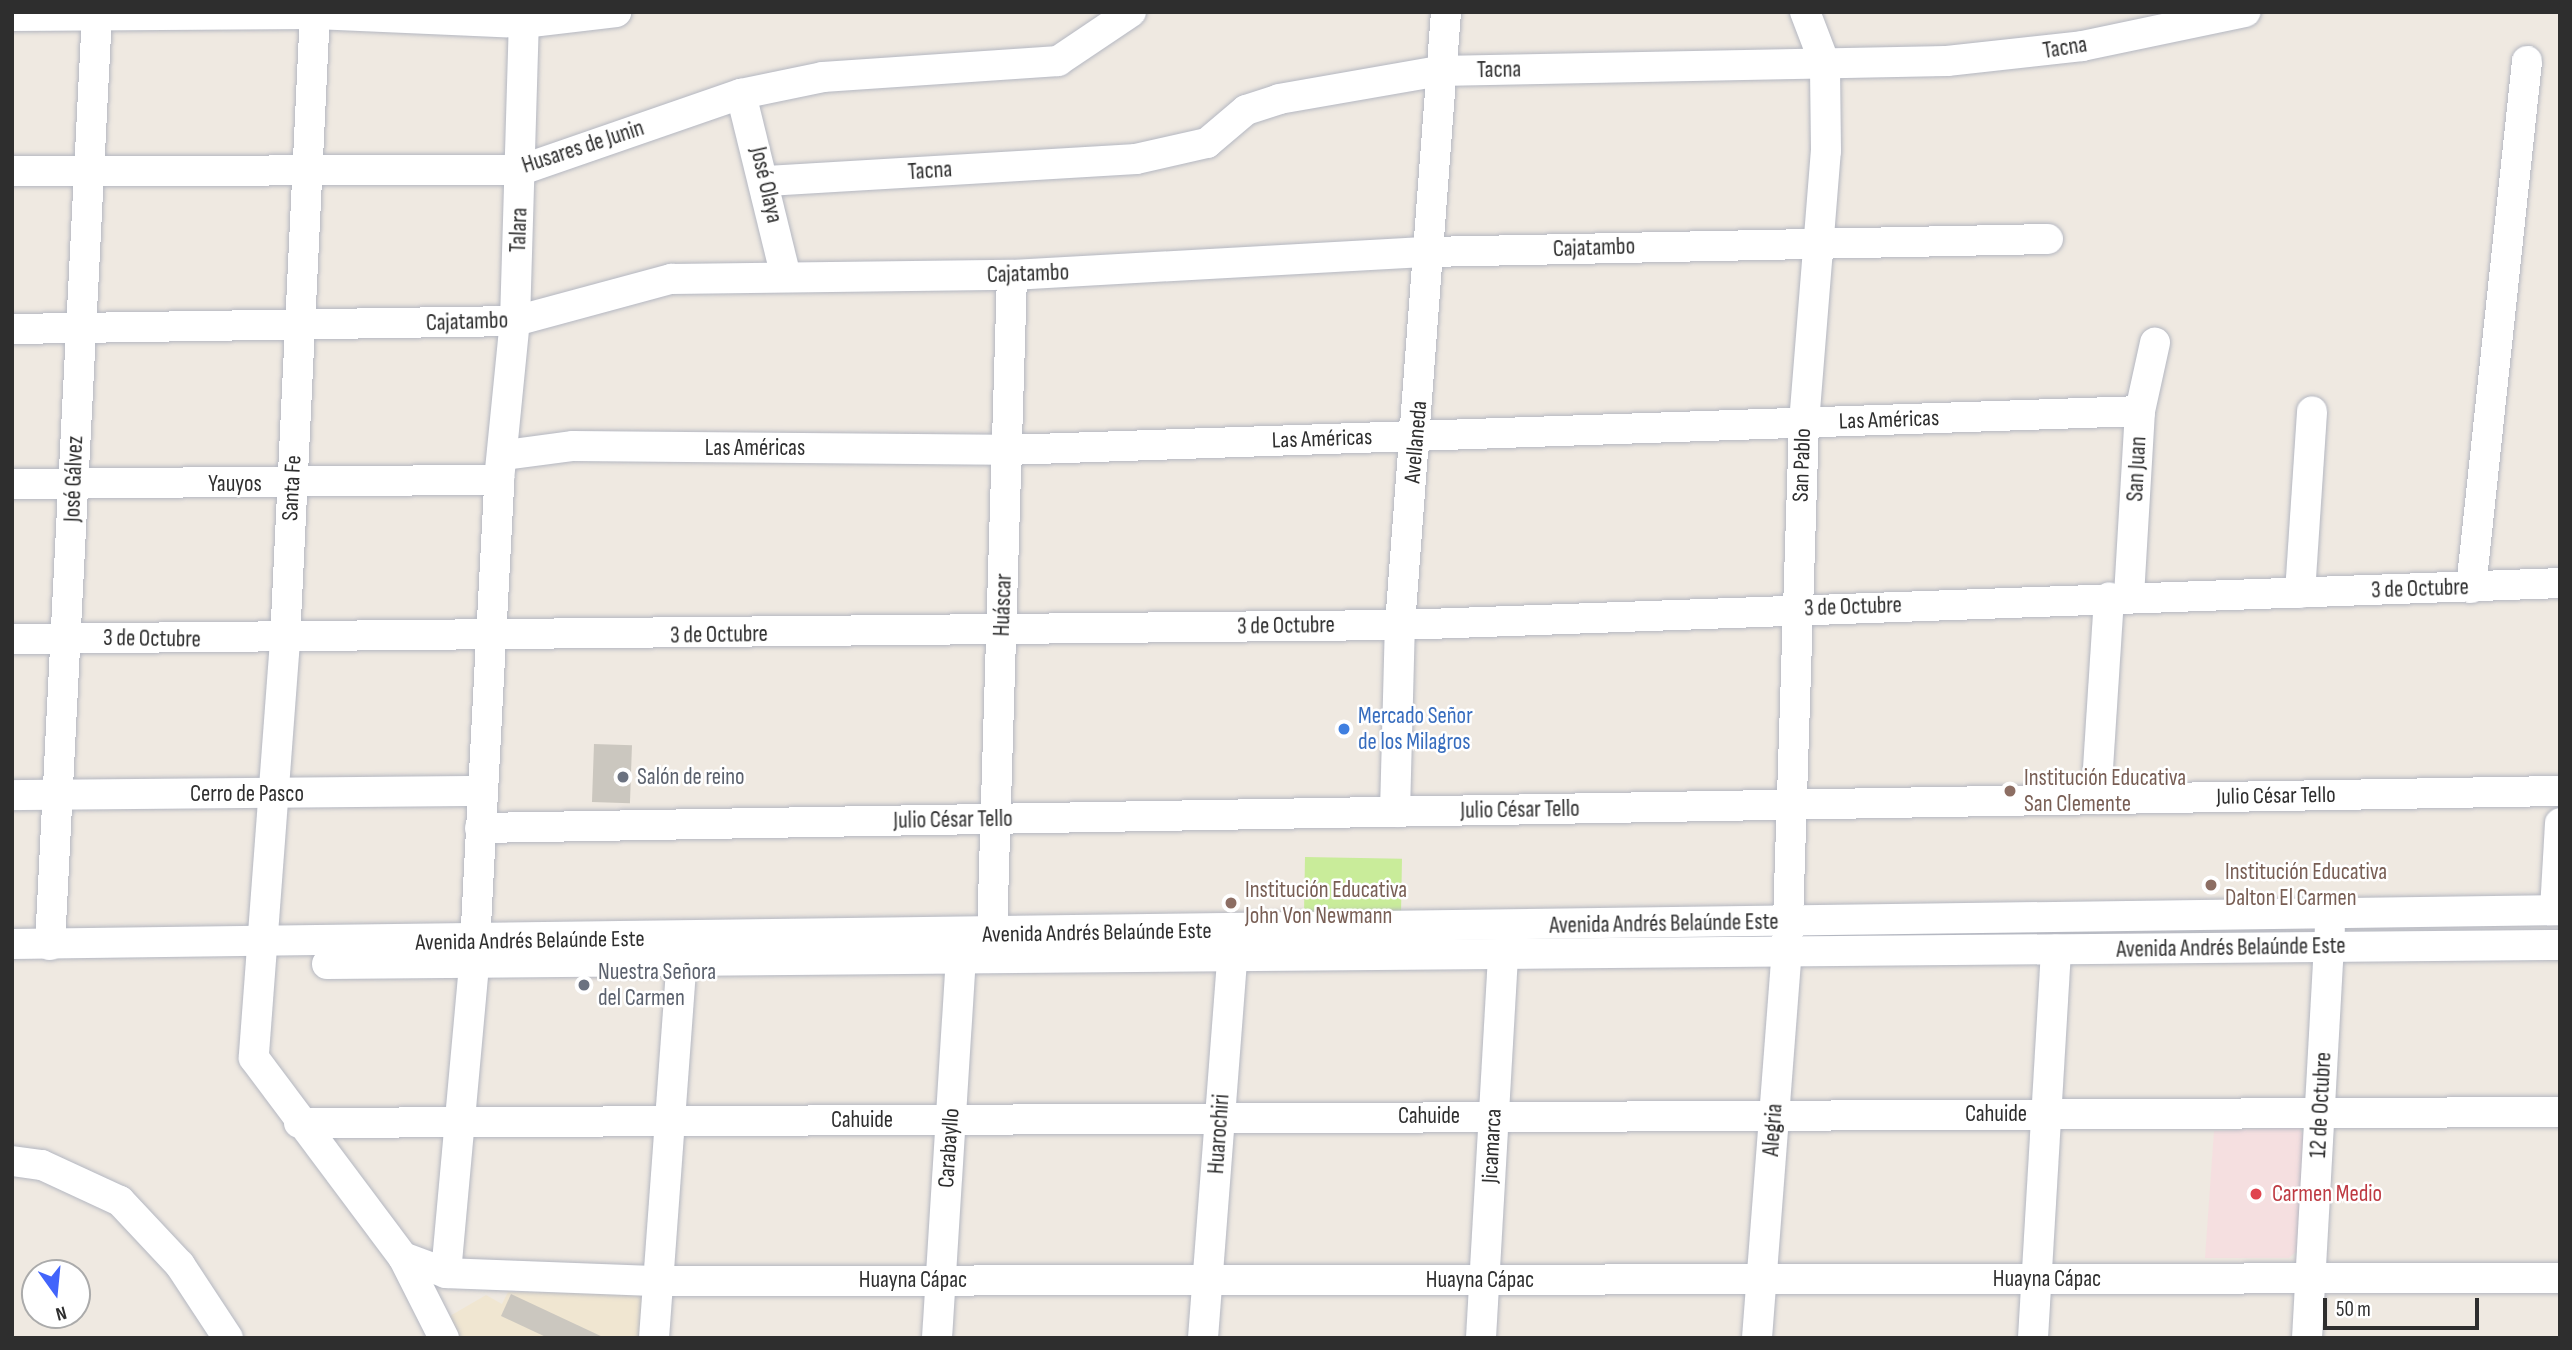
<!DOCTYPE html>
<html>
<head>
<meta charset="utf-8">
<style>
	body { margin:0 }
	#map { position:relative; width:2572px; height:1350px; overflow:hidden; background:#efe9e1; font-family:"Sofia Sans Condensed",sans-serif }
	div>[style] { position:absolute }
	.education>* { inset:0; background:#f0e6d1 }
	.medical>* { inset:0; background:#f5dfe0 }
	.pitch>* { inset:0; background:#c9ec9a; transform-origin:0 0 }
	.building>* { inset:0; background:#cbc7bf; transform-origin:0 0 }
	.roads { filter:drop-shadow(0 0 2px #b4b7c1) drop-shadow(0 0 2px #b4b7c1) }
	.minor>* { height:30px; margin:-15px; padding:0 15px; transform-origin:15px; border-radius:15px; background:#fff }
	.dots>* { width:19px; height:19px; translate:-50% -50%; box-sizing:border-box; border:4px solid #fff; border-radius:50% }
	span { translate:-50% -50%; white-space:nowrap; text-align:center; line-height:1.15; -webkit-text-stroke:5px #fff; paint-order:stroke }
	.street-label { font-size:23px; color:#2e2e2e }
	.shop-label { font-size:23px; color:#366cbe }
	.left { translate:0 -50%; text-align:left }
	.worship-label { font-size:23px; color:#5b616d }
	.education-label { font-size:23px; color:#785e54 }
	.health-label { font-size:23px; color:#be3a42 }
	.frame { position:absolute; inset:0; border:14px solid #2e2e2e; pointer-events:none }
	.north { position:absolute; left:21px; top:1259px; width:70px; height:70px; box-sizing:border-box; background:#fff; border:2px solid #ababab; border-radius:50%; rotate:165deg; font-size:19px; font-weight:700; line-height:28px; text-align:center; color:#2e2e2e }
	.north::after { content:''; display:block; margin:auto; width:24px; height:32px; background:#4264fb; clip-path:polygon(50% 0,100% 100%,50% 72%,0 100%) }
	.scale { position:absolute; left:2323px; top:1298px; width:156px; height:32px; box-sizing:border-box; border:4px solid #2e2e2e; border-top:0; padding-left:9px; font-size:21px; line-height:24px; white-space:nowrap; color:#2e2e2e; -webkit-text-stroke:5px #fff; paint-order:stroke }
</style>
</head>
<body>
<div id="map">
	<div class="education">
		<i style="clip-path:polygon(508px 1292px,639px 1294px,646px 1303px,645px 1338px,458px 1338px,450px 1316px,486px 1295px,502px 1304px)"></i>
	</div>
	<div class="medical">
		<i style="clip-path:polygon(2298px 1127px,2306px 1138px,2298px 1250px,2289px 1258px,2205px 1258px,2214px 1131px)"></i>
	</div>
	<div class="pitch">
		<i style="left:1305px;top:857px;width:97px;height:57px;rotate:1deg"></i>
	</div>
	<div class="building">
		<i style="left:594px;top:744px;width:38px;height:58px;rotate:2deg"></i>
		<i style="clip-path:polygon(511px 1294px,605px 1338px,548px 1338px,501px 1316px)"></i>
	</div>
	<div class="roads">
		<div class="minor">
			<i style="left:315px;top:12px;width:630px;rotate:92.73deg"></i>
			<i style="left:285px;top:641px;width:418px;rotate:94.3deg"></i>
			<i style="left:254px;top:1058px;width:249px;rotate:53.2deg"></i>
			<i style="left:403px;top:1257px;width:91px;rotate:63.2deg"></i>
			<i style="left:12px;top:16px;width:303px;rotate:-0.4deg"></i>
			<i style="left:315px;top:14px;width:208px;rotate:2.5deg"></i>
			<i style="left:523px;top:23px;width:94px;rotate:-6.7deg"></i>
			<i style="left:741px;top:94px;width:188px;rotate:76.2deg"></i>
			<i style="left:12px;top:171px;width:509px;rotate:-0.11deg"></i>
			<i style="left:521px;top:170px;width:233px;rotate:-19.1deg"></i>
			<i style="left:741px;top:94px;width:84px;rotate:-11.7deg"></i>
			<i style="left:823px;top:77px;width:236px;rotate:-3.9deg"></i>
			<i style="left:1058px;top:61px;width:88px;rotate:-33.9deg"></i>
			<i style="left:767px;top:181px;width:370px;rotate:-3.4deg"></i>
			<i style="left:1136px;top:159px;width:73px;rotate:-12.7deg"></i>
			<i style="left:1207px;top:143px;width:51px;rotate:-40.2deg"></i>
			<i style="left:1246px;top:110px;width:35px;rotate:-18deg"></i>
			<i style="left:1279px;top:99px;width:162px;rotate:-9.9deg"></i>
			<i style="left:1439px;top:71px;width:508px;rotate:-1.13deg"></i>
			<i style="left:1947px;top:61px;width:136px;rotate:-6.3deg"></i>
			<i style="left:2082px;top:46px;width:167px;rotate:-11.8deg"></i>
			<i style="left:12px;top:329px;width:503px;rotate:-0.91deg"></i>
			<i style="left:515px;top:321px;width:162px;rotate:-15.1deg"></i>
			<i style="left:671px;top:279px;width:341px;rotate:-0.7deg"></i>
			<i style="left:1012px;top:275px;width:417px;rotate:-3.2deg"></i>
			<i style="left:1428px;top:252px;width:620px;rotate:-1.2deg"></i>
			<i style="left:505px;top:455px;width:69px;rotate:-7.5deg"></i>
			<i style="left:573px;top:446px;width:434px;rotate:0.5deg"></i>
			<i style="left:1007px;top:450px;width:1134px;rotate:-1.97deg"></i>
			<i style="left:12px;top:484px;width:487px;rotate:-0.5deg"></i>
			<i style="left:2471px;top:588px;width:530px;rotate:-83.93deg"></i>
			<i style="left:2300px;top:593px;width:182px;rotate:-86.2deg"></i>
			<i style="left:2129px;top:596px;width:185px;rotate:-86.6deg"></i>
			<i style="left:2140px;top:411px;width:70px;rotate:-77.6deg"></i>
			<i style="left:12px;top:639px;width:1388px;rotate:-0.58deg"></i>
			<i style="left:1400px;top:625px;width:1161px;rotate:-2.07deg"></i>
			<i style="left:12px;top:795px;width:469px;rotate:-0.5deg"></i>
			<i style="left:2096px;top:799px;width:202px;rotate:-86.3deg"></i>
			<i style="left:1395px;top:812px;width:187px;rotate:-88.5deg"></i>
			<i style="left:1400px;top:625px;width:615px;rotate:-85.71deg"></i>
			<i style="left:480px;top:828px;width:2080px;rotate:-1.02deg"></i>
			<i style="left:2555px;top:910px;width:87px;rotate:-86.7deg"></i>
			<i style="left:992px;top:934px;width:659px;rotate:-88.26deg"></i>
			<i style="left:12px;top:944px;width:2548px;rotate:-0.76deg"></i>
			<i style="left:50px;top:945px;width:932px;rotate:-87.11deg"></i>
			<i style="left:327px;top:964px;width:2233px;rotate:-0.49deg"></i>
			<i style="left:299px;top:1123px;width:2261px;rotate:-0.28deg"></i>
			<i style="left:12px;top:1161px;width:30px;rotate:8deg"></i>
			<i style="left:42px;top:1165px;width:86px;rotate:24.8deg"></i>
			<i style="left:120px;top:1201px;width:88px;rotate:46.8deg"></i>
			<i style="left:180px;top:1265px;width:87px;rotate:56.7deg"></i>
			<i style="left:403px;top:1257px;width:46px;rotate:20.4deg"></i>
			<i style="left:446px;top:1273px;width:212px;rotate:2.2deg"></i>
			<i style="left:658px;top:1281px;width:1902px;rotate:-0.09deg"></i>
			<i style="left:446px;top:1273px;width:310px;rotate:-84.8deg"></i>
			<i style="left:474px;top:964px;width:485px;rotate:-87deg"></i>
			<i style="left:499px;top:480px;width:160px;rotate:-84.3deg"></i>
			<i style="left:515px;top:321px;width:309px;rotate:-88.3deg"></i>
			<i style="left:654px;top:1338px;width:395px;rotate:-85.8deg"></i>
			<i style="left:937px;top:1338px;width:380px;rotate:-86.4deg"></i>
			<i style="left:1203px;top:1338px;width:401px;rotate:-85.6deg"></i>
			<i style="left:1481px;top:1338px;width:384px;rotate:-86.7deg"></i>
			<i style="left:1757px;top:1338px;width:387px;rotate:-85.6deg"></i>
			<i style="left:1787px;top:952px;width:529px;rotate:-88.16deg"></i>
			<i style="left:1804px;top:423px;width:273px;rotate:-85.4deg"></i>
			<i style="left:1826px;top:151px;width:87px;rotate:-90.7deg"></i>
			<i style="left:1825px;top:64px;width:56px;rotate:-111deg"></i>
			<i style="left:2033px;top:1338px;width:389px;rotate:-86.6deg"></i>
			<i style="left:2307px;top:1338px;width:410px;rotate:-86.8deg"></i>
		</div>
	</div>
	<div class="dots">
		<i style="left:1344px;top:729px;background:#3f7fe0"></i>
		<i style="left:623px;top:777px;background:#6b7280"></i>
		<i style="left:2010px;top:791px;background:#8d6e63"></i>
		<i style="left:2211px;top:885px;background:#8d6e63"></i>
		<i style="left:1231px;top:903px;background:#8d6e63"></i>
		<i style="left:584px;top:985px;background:#6b7280"></i>
		<i style="left:2256px;top:1194px;background:#e0444e"></i>
	</div>
	<div class="street-label">
		<span style="left:2065px;top:48px;rotate:-9deg">Tacna</span>
		<span style="left:1499px;top:70px;rotate:-1deg">Tacna</span>
		<span style="left:583px;top:147px;rotate:-18deg">Husares de Junin</span>
		<span style="left:930px;top:171px;rotate:-4deg">Tacna</span>
		<span style="left:766px;top:185px;rotate:77deg">José Olaya</span>
		<span style="left:519px;top:230px;rotate:-88deg">Talara</span>
		<span style="left:1594px;top:248px;rotate:-2deg">Cajatambo</span>
		<span style="left:1028px;top:274px;rotate:-2deg">Cajatambo</span>
		<span style="left:467px;top:322px;rotate:-2deg">Cajatambo</span>
		<span style="left:1889px;top:420px;rotate:-2deg">Las Américas</span>
		<span style="left:1322px;top:439px;rotate:-2deg">Las Américas</span>
		<span style="left:1416px;top:442px;rotate:-85deg">Avellaneda</span>
		<span style="left:755px;top:448px">Las Américas</span>
		<span style="left:1802px;top:465px;rotate:-88deg">San Pablo</span>
		<span style="left:2137px;top:469px;rotate:-87deg">San Juan</span>
		<span style="left:74px;top:479px;rotate:-88deg">José Gálvez</span>
		<span style="left:235px;top:484px">Yauyos</span>
		<span style="left:292px;top:488px;rotate:-87deg">Santa Fe</span>
		<span style="left:2420px;top:589px;rotate:-2deg">3 de Octubre</span>
		<span style="left:1003px;top:605px;rotate:-88deg">Huáscar</span>
		<span style="left:1853px;top:607px;rotate:-2deg">3 de Octubre</span>
		<span style="left:1286px;top:626px;rotate:-1deg">3 de Octubre</span>
		<span style="left:719px;top:635px;rotate:-1deg">3 de Octubre</span>
		<span style="left:152px;top:639px;rotate:1deg">3 de Octubre</span>
		<span style="left:247px;top:794px">Cerro de Pasco</span>
		<span style="left:2276px;top:796px;rotate:-1deg">Julio César Tello</span>
		<span style="left:1520px;top:810px;rotate:-1deg">Julio César Tello</span>
		<span style="left:953px;top:820px;rotate:-1deg">Julio César Tello</span>
		<span style="left:1664px;top:924px;rotate:-1deg">Avenida Andrés Belaúnde Este</span>
		<span style="left:1097px;top:933px;rotate:-1deg">Avenida Andrés Belaúnde Este</span>
		<span style="left:530px;top:941px;rotate:-1deg">Avenida Andrés Belaúnde Este</span>
		<span style="left:2231px;top:948px;rotate:-1deg">Avenida Andrés Belaúnde Este</span>
		<span style="left:2321px;top:1105px;rotate:-87deg">12 de Octubre</span>
		<span style="left:1996px;top:1114px">Cahuide</span>
		<span style="left:1429px;top:1116px">Cahuide</span>
		<span style="left:862px;top:1120px">Cahuide</span>
		<span style="left:1773px;top:1130px;rotate:-86deg">Alegria</span>
		<span style="left:1219px;top:1134px;rotate:-86deg">Huarochiri</span>
		<span style="left:1492px;top:1146px;rotate:-87deg">Jicamarca</span>
		<span style="left:949px;top:1148px;rotate:-86deg">Carabayllo</span>
		<span style="left:2047px;top:1279px">Huayna Cápac</span>
		<span style="left:913px;top:1280px">Huayna Cápac</span>
		<span style="left:1480px;top:1280px">Huayna Cápac</span>
	</div>
	<div class="shop-label">
		<span class="left" style="left:1358px;top:729px">Mercado Señor<br>de los Milagros</span>
	</div>
	<div class="worship-label">
		<span class="left" style="left:637px;top:777px">Salón de reino</span>
		<span class="left" style="left:598px;top:985px">Nuestra Señora<br>del Carmen</span>
	</div>
	<div class="education-label">
		<span class="left" style="left:2024px;top:791px">Institución Educativa<br>San Clemente</span>
		<span class="left" style="left:2225px;top:885px">Institución Educativa<br>Dalton El Carmen</span>
		<span class="left" style="left:1245px;top:903px">Institución Educativa<br>John Von Newmann</span>
	</div>
	<div class="health-label">
		<span class="left" style="left:2272px;top:1194px">Carmen Medio</span>
	</div>
	<div class="frame"></div>
	<div class="north">N</div>
	<div class="scale">50 m</div>
</div>
</body>
</html>
